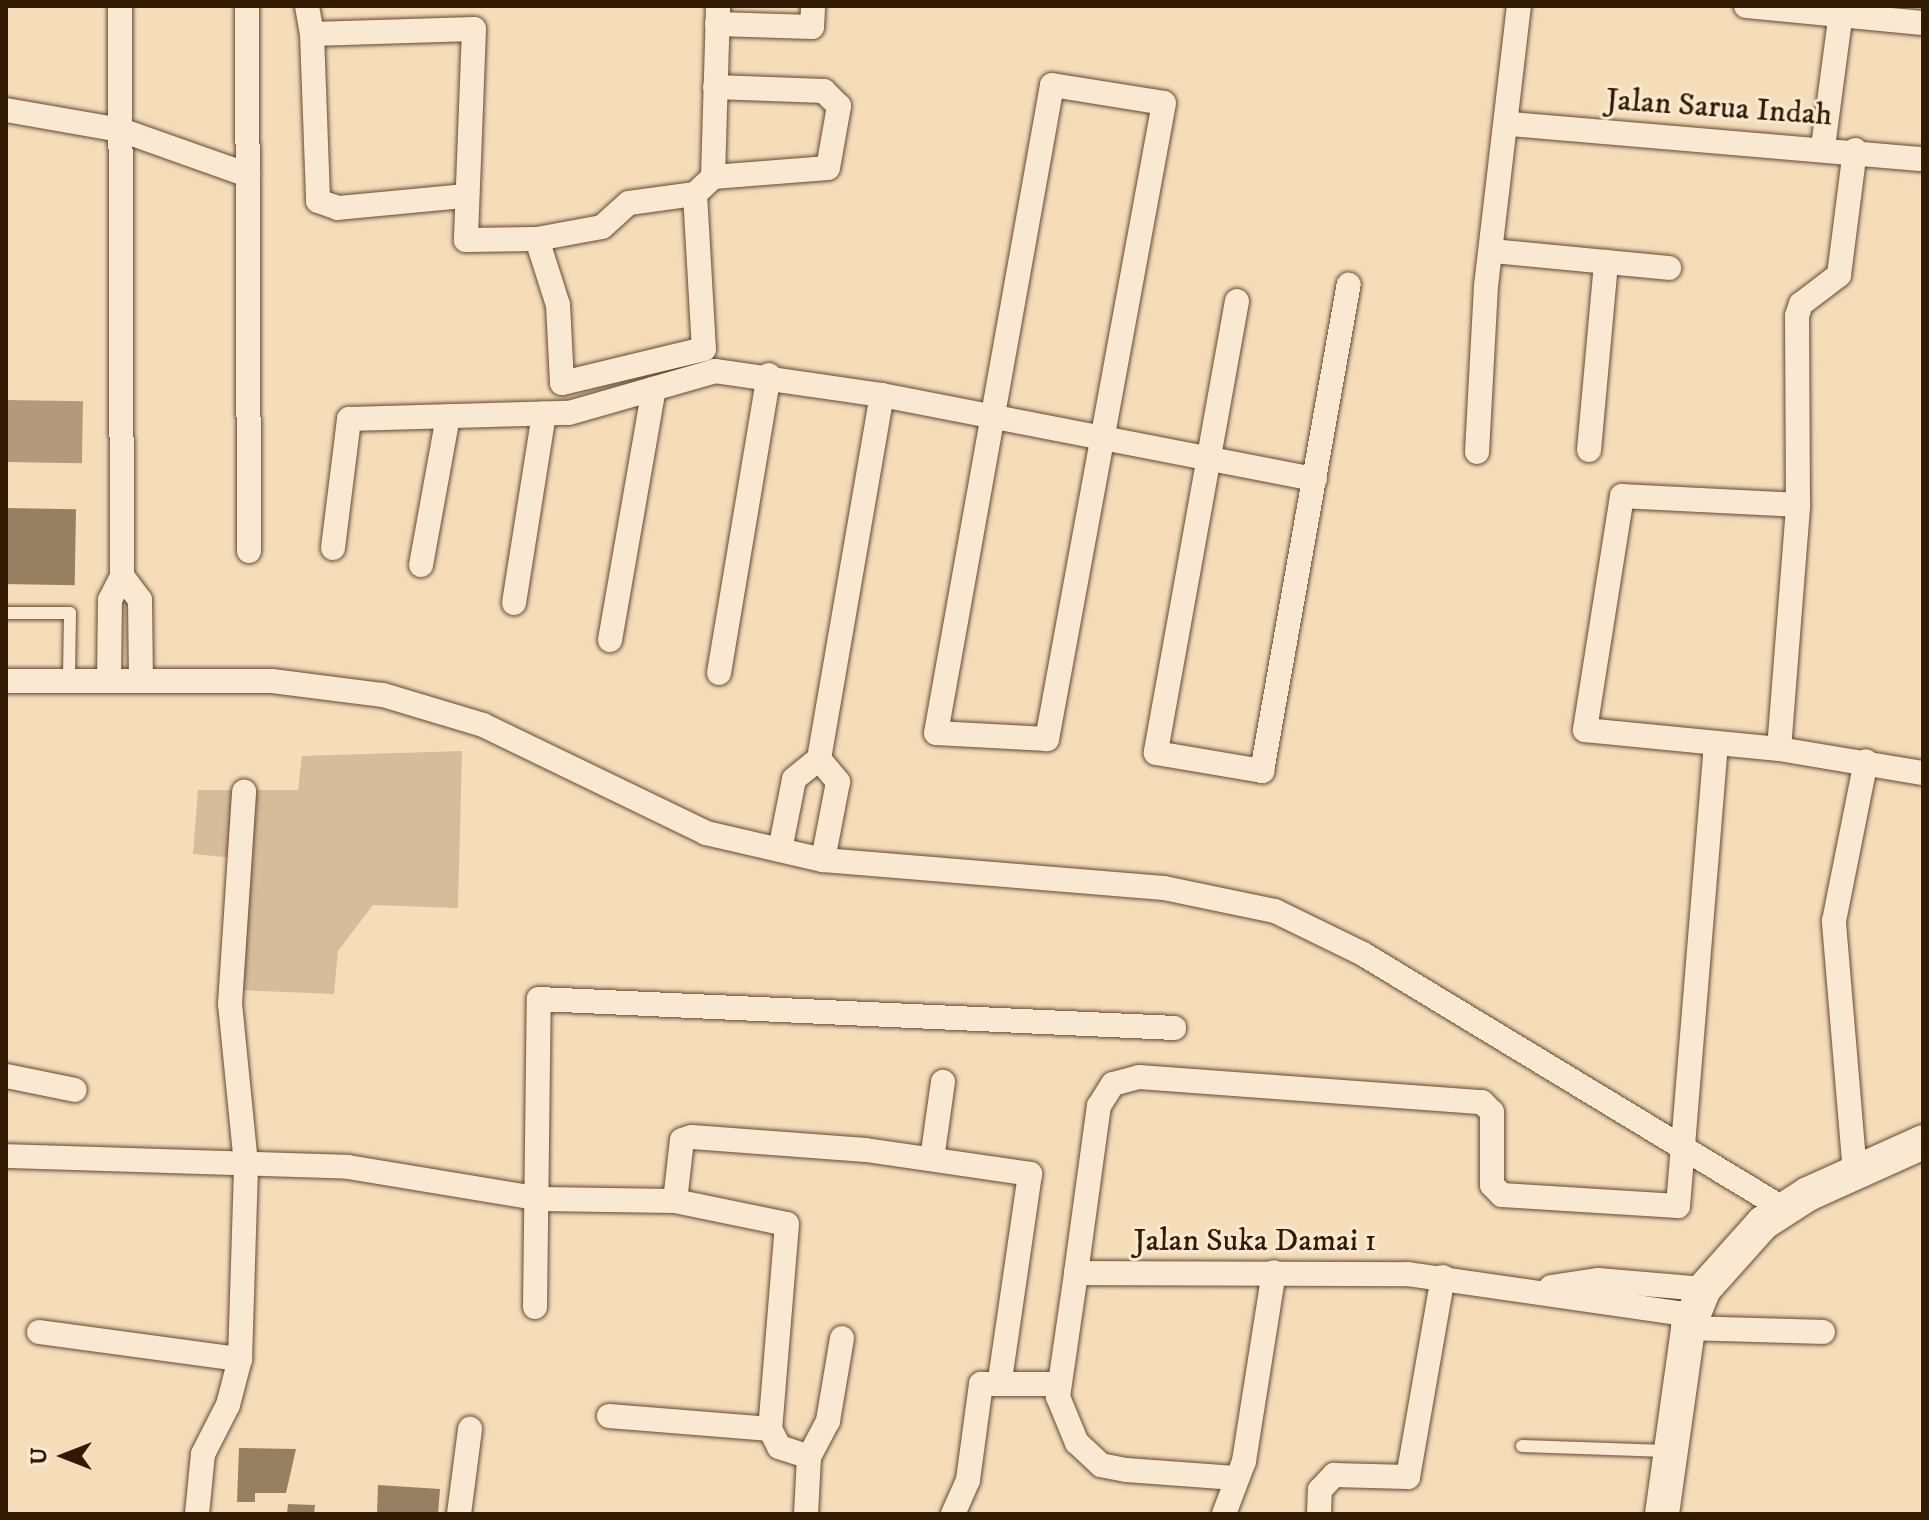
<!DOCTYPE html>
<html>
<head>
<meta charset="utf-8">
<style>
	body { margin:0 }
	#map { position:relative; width:1929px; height:1520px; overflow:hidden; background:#f6ddba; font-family:"IM FELL DW Pica",serif }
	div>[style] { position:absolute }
	.green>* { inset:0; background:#d5bc9b }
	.water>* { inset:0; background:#b39a7b; transform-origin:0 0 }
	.building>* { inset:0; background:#977f62; transform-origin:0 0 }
	.roads { filter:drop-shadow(0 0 2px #624a30) drop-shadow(0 0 2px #624a30) }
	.service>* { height:12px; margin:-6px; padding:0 6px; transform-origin:6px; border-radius:6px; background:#f9e9d2 }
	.minor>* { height:24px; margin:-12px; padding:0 12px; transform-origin:12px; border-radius:12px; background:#f9e9d2 }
	.secondary>* { height:34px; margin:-17px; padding:0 17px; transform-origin:17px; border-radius:17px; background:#f9e9d2 }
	span { translate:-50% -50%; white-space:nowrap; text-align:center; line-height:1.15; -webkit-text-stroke:6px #f9e9d2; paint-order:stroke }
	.street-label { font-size:32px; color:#311902 }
	.frame { position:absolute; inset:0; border:8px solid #311902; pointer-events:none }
	.north { position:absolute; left:24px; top:1416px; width:80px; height:80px; -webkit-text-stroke:6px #f9e9d2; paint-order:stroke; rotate:270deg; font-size:22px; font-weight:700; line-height:32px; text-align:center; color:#311902 }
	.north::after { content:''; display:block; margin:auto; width:28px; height:36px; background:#311902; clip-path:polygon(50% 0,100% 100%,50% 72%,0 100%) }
</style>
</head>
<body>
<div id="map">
	<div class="green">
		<i style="clip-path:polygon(462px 751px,458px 908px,373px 905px,338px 951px,334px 994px,239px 990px,246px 859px,193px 854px,198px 790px,298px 790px,302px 756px)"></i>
	</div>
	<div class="water">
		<i style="left:6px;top:400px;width:77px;height:62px;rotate:1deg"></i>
	</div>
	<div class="building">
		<i style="left:6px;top:508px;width:70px;height:76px;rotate:1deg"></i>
		<i style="clip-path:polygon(239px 1448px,296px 1449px,286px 1493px,255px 1493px,255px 1502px,237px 1502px)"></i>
		<i style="clip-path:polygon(378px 1485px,440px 1489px,438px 1514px,377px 1514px)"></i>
		<i style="clip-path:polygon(288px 1504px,315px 1505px,314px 1514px,287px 1514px)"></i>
	</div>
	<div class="roads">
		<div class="service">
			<i style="left:6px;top:613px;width:64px"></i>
			<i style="left:70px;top:613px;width:67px;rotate:90.9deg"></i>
			<i style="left:1522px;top:1446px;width:145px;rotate:2deg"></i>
		</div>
		<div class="minor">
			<i style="left:247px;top:6px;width:545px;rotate:89.79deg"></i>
			<i style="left:307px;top:6px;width:28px;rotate:80deg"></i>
			<i style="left:312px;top:34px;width:162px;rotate:-1.8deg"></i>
			<i style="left:474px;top:29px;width:211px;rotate:92.2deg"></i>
			<i style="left:466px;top:240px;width:71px;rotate:-0.8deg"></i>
			<i style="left:1746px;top:6px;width:178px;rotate:5.5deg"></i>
			<i style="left:717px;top:24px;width:95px;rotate:1.8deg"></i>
			<i style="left:812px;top:27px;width:21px;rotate:-87deg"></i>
			<i style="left:312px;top:34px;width:167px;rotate:87.9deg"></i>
			<i style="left:318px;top:201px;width:21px;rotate:19deg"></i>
			<i style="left:338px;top:208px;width:127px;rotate:-5.4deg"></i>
			<i style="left:1052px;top:85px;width:113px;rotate:9.1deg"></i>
			<i style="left:1164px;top:103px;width:647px;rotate:100.42deg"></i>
			<i style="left:1047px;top:739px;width:111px;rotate:-176.9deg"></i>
			<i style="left:936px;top:733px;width:658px;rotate:-79.85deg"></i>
			<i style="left:6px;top:110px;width:117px;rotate:9.9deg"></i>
			<i style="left:121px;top:130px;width:135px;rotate:19.5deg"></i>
			<i style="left:1511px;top:124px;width:413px;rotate:4.9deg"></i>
			<i style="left:1823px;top:147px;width:136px;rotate:-82.4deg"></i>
			<i style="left:713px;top:177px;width:115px;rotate:-4.5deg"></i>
			<i style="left:828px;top:168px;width:63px;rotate:-79.9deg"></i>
			<i style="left:839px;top:106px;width:21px;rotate:-135deg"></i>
			<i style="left:824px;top:91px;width:109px;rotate:-177.9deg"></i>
			<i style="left:695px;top:194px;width:155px;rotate:86.7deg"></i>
			<i style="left:704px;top:349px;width:146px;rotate:166.5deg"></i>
			<i style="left:562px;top:383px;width:78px;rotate:-92.9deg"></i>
			<i style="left:558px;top:305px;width:69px;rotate:-107.7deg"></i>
			<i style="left:537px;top:239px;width:66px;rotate:-10.5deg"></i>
			<i style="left:602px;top:227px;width:36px;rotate:-42deg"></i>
			<i style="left:629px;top:203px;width:67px;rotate:-7.8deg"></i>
			<i style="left:695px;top:194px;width:25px;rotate:-43deg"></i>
			<i style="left:713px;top:177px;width:171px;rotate:-88.3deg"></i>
			<i style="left:1493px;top:251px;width:177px;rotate:5.5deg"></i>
			<i style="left:1237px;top:301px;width:459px;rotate:100.2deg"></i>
			<i style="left:1156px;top:753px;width:108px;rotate:9.6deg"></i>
			<i style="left:1262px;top:771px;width:494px;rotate:-79.9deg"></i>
			<i style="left:1589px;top:450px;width:189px;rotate:-84.8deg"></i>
			<i style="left:1477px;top:452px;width:166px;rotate:-86.9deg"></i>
			<i style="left:1486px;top:286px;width:282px;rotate:-83.3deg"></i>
			<i style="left:1798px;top:505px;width:176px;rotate:-177.1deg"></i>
			<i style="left:1622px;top:496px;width:237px;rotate:99deg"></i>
			<i style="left:1585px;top:730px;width:195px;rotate:5.6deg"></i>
			<i style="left:1779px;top:749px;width:146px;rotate:9.5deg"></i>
			<i style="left:333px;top:548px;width:130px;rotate:-82.9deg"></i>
			<i style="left:349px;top:419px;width:220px;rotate:-1.6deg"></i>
			<i style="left:569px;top:413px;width:152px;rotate:-16deg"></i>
			<i style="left:715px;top:371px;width:169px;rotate:8.2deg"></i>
			<i style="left:882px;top:395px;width:441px;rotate:11deg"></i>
			<i style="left:421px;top:565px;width:151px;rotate:-79.7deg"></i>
			<i style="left:122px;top:576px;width:30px;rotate:53deg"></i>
			<i style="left:140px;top:600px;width:80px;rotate:89.3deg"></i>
			<i style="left:514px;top:603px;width:192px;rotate:-81deg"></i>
			<i style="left:610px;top:640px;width:255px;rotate:-80.1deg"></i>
			<i style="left:719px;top:673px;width:302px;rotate:-80.5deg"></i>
			<i style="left:109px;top:680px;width:80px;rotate:-89.3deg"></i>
			<i style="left:110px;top:600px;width:27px;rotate:-63deg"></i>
			<i style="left:122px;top:576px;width:570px;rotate:-90.2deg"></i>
			<i style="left:6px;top:681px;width:266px"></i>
			<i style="left:272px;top:681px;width:112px;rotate:7.2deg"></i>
			<i style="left:383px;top:695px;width:104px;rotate:16.7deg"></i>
			<i style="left:483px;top:725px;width:248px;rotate:25.8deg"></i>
			<i style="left:706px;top:833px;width:120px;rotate:13deg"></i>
			<i style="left:823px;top:860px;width:342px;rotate:4.7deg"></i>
			<i style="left:1164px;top:888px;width:113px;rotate:11.7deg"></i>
			<i style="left:1275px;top:911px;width:98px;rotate:26deg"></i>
			<i style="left:1363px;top:954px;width:492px;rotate:31.2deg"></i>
			<i style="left:1779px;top:749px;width:245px;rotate:-85.5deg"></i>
			<i style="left:1798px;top:505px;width:189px;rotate:-90.3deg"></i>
			<i style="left:1797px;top:316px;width:13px;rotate:-72deg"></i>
			<i style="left:1801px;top:304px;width:48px;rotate:-37.3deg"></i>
			<i style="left:1839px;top:275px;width:126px;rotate:-82.7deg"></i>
			<i style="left:819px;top:759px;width:30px;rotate:50deg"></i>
			<i style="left:838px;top:782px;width:79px;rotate:100.9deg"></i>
			<i style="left:780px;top:850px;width:72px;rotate:-78.8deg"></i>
			<i style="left:794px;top:779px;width:32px;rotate:-39deg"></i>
			<i style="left:819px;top:759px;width:369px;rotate:-80.2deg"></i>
			<i style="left:6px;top:1076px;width:70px;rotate:11.5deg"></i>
			<i style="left:6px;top:1156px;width:342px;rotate:1.8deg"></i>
			<i style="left:348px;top:1167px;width:196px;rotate:9.4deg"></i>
			<i style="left:541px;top:1199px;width:134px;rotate:0.9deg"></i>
			<i style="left:675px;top:1201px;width:114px;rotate:11.6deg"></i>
			<i style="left:787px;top:1224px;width:206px;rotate:94.7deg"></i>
			<i style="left:770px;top:1429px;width:20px;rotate:63deg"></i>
			<i style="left:779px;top:1447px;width:32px;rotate:18deg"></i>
			<i style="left:932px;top:1159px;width:78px;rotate:-81.9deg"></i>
			<i style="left:1855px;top:1173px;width:253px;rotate:-94.8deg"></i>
			<i style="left:1834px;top:921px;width:163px;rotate:-78.7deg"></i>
			<i style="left:675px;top:1201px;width:61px;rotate:-83.5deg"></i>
			<i style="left:682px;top:1140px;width:10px;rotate:-17deg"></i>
			<i style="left:692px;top:1137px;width:174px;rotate:4.3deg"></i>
			<i style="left:866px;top:1150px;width:166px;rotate:8.3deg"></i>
			<i style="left:1030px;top:1174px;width:208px;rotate:98.3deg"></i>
			<i style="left:1076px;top:1273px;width:169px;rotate:-82.2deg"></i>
			<i style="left:1099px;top:1106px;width:26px;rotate:-58deg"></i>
			<i style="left:1113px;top:1084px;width:27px;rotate:-15deg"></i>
			<i style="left:1139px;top:1077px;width:344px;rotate:4.2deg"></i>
			<i style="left:1482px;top:1102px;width:14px;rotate:45deg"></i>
			<i style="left:1492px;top:1112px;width:73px;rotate:90deg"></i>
			<i style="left:1492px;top:1185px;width:14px;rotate:45deg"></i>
			<i style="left:1502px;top:1195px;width:176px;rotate:3.6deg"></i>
			<i style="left:1678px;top:1206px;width:463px;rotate:-85.3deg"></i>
			<i style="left:1551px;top:1287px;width:48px;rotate:-8.5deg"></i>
			<i style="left:1598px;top:1280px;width:106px;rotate:4.9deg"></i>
			<i style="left:535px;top:1307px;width:308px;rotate:-89.3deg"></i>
			<i style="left:539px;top:999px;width:636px;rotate:2.61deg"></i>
			<i style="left:1688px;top:1328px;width:135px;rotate:1.7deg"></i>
			<i style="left:39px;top:1332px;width:203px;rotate:7.7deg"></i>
			<i style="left:609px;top:1416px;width:162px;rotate:4.6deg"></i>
			<i style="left:1235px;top:1478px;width:109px;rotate:-175.8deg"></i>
			<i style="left:1126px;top:1470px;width:25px;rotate:-169deg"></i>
			<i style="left:1101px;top:1465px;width:33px;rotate:-137deg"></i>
			<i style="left:1077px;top:1443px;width:50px;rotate:-112.4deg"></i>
			<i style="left:1058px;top:1397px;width:125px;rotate:-81.7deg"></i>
			<i style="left:1076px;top:1273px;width:332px;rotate:0.2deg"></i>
			<i style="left:1408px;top:1274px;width:286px;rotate:8.2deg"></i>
			<i style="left:197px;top:1514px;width:60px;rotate:-84.3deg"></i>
			<i style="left:203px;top:1454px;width:55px;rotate:-63deg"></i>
			<i style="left:228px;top:1405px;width:48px;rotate:-75.4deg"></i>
			<i style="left:240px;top:1359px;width:195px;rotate:-88.2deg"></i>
			<i style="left:246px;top:1164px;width:161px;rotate:-95.7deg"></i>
			<i style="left:230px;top:1004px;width:213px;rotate:-86.2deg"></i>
			<i style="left:459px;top:1514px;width:86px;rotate:-82.6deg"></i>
			<i style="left:806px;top:1514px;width:57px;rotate:-87deg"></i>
			<i style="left:809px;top:1457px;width:41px;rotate:-62.2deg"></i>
			<i style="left:828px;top:1421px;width:84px;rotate:-80.4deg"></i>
			<i style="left:953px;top:1514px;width:37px;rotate:-66deg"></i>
			<i style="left:968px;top:1480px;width:97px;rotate:-82.3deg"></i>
			<i style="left:981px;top:1384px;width:78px"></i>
			<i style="left:1224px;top:1514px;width:57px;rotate:-69.3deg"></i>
			<i style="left:1244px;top:1461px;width:191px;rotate:-81deg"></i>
			<i style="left:1319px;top:1514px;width:24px;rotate:-88deg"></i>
			<i style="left:1320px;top:1490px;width:21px;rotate:-47deg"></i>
			<i style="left:1334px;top:1475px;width:74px;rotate:1.5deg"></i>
			<i style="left:1408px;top:1477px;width:203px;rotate:-80.1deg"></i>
		</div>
		<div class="secondary">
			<i style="left:1662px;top:1514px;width:188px;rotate:-82deg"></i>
			<i style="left:1688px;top:1328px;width:42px;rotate:-67.7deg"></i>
			<i style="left:1704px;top:1289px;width:89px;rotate:-48.2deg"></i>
			<i style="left:1763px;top:1223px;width:54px;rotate:-32.8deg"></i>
			<i style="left:1808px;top:1194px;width:126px;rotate:-24.3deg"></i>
		</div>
	</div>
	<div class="street-label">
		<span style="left:1719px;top:108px;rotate:4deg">Jalan Sarua Indah</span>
		<span style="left:1255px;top:1241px">Jalan Suka Damai 1</span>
	</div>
	<div class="frame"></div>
	<div class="north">U</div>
</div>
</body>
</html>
